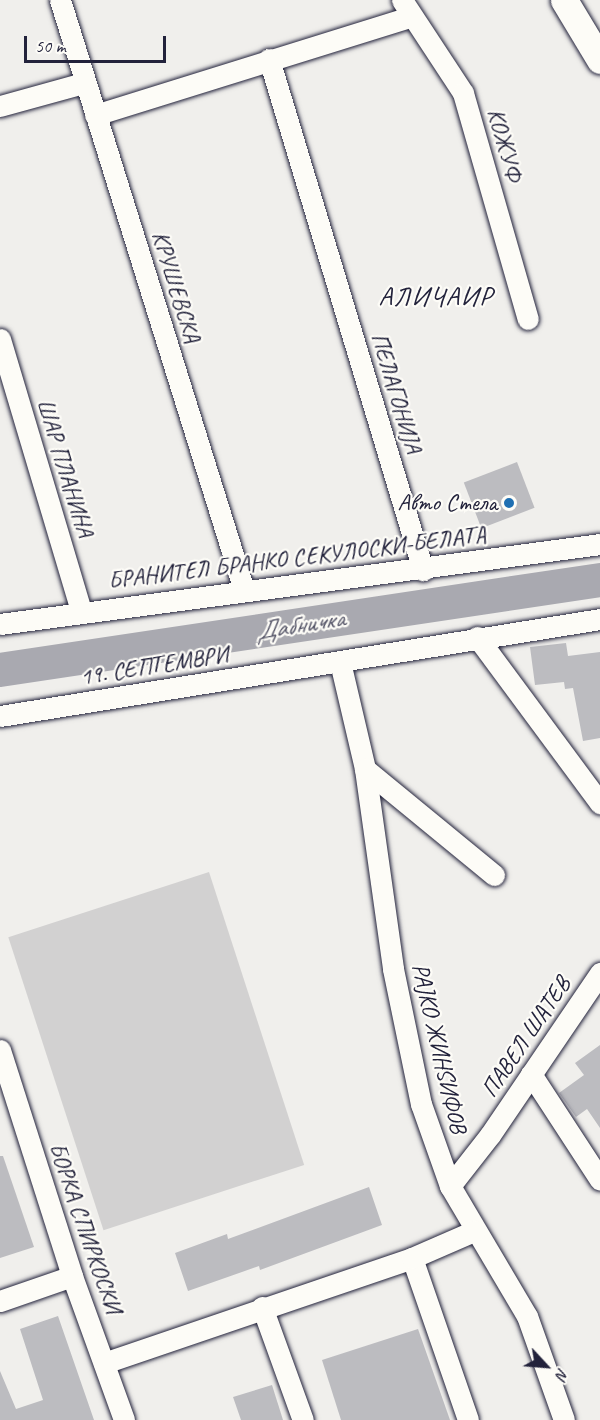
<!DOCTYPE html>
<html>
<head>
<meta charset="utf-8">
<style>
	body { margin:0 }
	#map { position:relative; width:600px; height:1420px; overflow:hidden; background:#f0efec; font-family:Caveat,sans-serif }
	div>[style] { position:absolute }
	.green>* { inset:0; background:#d2d1d1; transform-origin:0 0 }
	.river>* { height:34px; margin:-17px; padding:0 17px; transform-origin:17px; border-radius:17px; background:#a9a9b0 }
	.building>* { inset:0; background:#bcbcc0; transform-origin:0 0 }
	.roads { filter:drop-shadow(0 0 2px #22223b) drop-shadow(0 0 2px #22223b) }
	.minor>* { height:21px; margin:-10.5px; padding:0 10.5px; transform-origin:10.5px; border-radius:10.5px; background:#fdfcf7 }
	.major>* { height:27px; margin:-13.5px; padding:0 13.5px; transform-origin:13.5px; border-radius:13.5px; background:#fdfcf7 }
	.dots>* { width:16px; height:16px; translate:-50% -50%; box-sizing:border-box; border:3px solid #fdfcf7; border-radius:50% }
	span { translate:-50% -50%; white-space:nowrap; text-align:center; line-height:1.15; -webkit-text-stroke:4.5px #fdfcf7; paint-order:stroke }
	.street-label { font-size:24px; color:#22223b }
	.poi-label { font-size:24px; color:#22223b }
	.right { translate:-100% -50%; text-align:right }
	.water-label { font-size:26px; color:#58586a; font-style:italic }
	.quarter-label { font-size:27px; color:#22223b; letter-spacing:1.5px }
	.north { position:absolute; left:516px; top:1336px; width:60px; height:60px; -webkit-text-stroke:4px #fdfcf7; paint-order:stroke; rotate:116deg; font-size:16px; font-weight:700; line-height:24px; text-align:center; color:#22223b }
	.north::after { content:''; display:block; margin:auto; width:21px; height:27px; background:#22223b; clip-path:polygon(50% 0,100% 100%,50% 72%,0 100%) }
	.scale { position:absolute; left:24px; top:36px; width:142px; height:27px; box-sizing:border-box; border:3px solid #22223b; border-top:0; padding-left:8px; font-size:18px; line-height:21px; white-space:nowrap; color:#22223b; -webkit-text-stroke:4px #fdfcf7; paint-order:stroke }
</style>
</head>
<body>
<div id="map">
	<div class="green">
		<i style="left:209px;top:872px;width:308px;height:211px;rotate:72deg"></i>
	</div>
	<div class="river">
		<i style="left:0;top:670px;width:607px;rotate:-8.53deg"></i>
	</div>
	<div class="building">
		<i style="left:517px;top:462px;width:49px;height:57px;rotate:69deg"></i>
		<i style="clip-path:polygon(566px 643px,568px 656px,600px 652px,600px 738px,583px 741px,573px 688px,565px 689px,564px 682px,535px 685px,530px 647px)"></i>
		<i style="clip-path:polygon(600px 1045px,600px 1128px,587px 1109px,576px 1117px,559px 1093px,584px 1075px,575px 1063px)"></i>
		<i style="clip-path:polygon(0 1156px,3px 1156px,34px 1247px,0 1258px)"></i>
		<i style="clip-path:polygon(369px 1187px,382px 1225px,260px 1270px,259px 1266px,188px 1291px,175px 1253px,227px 1234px,228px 1239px)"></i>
		<i style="clip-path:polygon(58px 1316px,94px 1420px,0 1420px,0 1371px,16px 1409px,43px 1400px,20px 1329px)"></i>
		<i style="clip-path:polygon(418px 1329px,450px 1420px,341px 1420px,322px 1360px)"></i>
		<i style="clip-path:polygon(272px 1385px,283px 1420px,241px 1420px,233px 1397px)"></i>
	</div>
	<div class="roads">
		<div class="minor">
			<i style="left:60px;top:0;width:618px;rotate:72.68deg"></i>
			<i style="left:402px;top:0;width:111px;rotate:56.7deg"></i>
			<i style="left:463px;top:93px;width:235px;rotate:74deg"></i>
			<i style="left:269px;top:59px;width:534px;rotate:73.23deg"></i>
			<i style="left:0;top:106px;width:86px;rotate:-15.5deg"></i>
			<i style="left:95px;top:115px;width:332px;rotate:-17.3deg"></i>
			<i style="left:0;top:339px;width:284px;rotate:73.4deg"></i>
			<i style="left:0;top:624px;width:605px;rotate:-7.59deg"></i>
			<i style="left:477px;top:637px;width:207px;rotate:53.5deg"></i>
			<i style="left:340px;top:662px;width:110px;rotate:76.8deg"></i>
			<i style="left:365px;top:769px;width:202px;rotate:82deg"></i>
			<i style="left:393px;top:969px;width:138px;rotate:78.3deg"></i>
			<i style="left:421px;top:1104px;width:87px;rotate:70.5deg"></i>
			<i style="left:450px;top:1186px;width:151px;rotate:59.4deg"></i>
			<i style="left:527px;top:1316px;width:110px;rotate:70.4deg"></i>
			<i style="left:0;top:716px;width:608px;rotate:-9.18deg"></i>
			<i style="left:365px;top:769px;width:167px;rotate:39.4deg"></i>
			<i style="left:0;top:1050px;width:237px;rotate:72.3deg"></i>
			<i style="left:72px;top:1276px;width:153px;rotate:70.1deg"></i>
			<i style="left:531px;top:1074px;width:126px;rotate:56.9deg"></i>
			<i style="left:450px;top:1186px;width:65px;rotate:-51.9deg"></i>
			<i style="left:490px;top:1135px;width:196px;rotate:-55.8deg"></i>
			<i style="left:412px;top:1258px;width:171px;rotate:70.9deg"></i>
			<i style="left:0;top:1301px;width:76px;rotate:-19.1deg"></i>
			<i style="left:262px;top:1307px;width:120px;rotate:70.1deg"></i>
			<i style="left:104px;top:1363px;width:325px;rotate:-18.8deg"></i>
			<i style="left:412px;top:1258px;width:68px;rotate:-23.5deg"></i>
		</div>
		<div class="major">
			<i style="left:564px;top:0;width:70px;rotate:59deg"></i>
		</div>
	</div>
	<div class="dots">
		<i style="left:509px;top:503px;background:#1f6fb2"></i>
	</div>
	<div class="street-label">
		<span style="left:505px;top:145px;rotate:74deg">КОЖУФ</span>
		<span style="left:176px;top:287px;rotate:73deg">КРУШЕВСКА</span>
		<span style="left:396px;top:393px;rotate:73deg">ПЕЛАГОНИЈА</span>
		<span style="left:65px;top:468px;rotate:73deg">ШАР ПЛАНИНА</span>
		<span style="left:297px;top:558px;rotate:-7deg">БРАНИТЕЛ БРАНКО СЕКУЛОСКИ-БЕЛАТА</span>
		<span style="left:154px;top:666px;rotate:-9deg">19. СЕПТЕМВРИ</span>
		<span style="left:526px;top:1037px;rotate:-56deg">ПАВЕЛ ШАТЕВ</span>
		<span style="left:439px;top:1048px;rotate:77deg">РАЈКО ЖИНЅИФОВ</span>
		<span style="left:85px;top:1228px;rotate:71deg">БОРКА СПИРКОСКИ</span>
	</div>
	<div class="poi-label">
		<span class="right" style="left:497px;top:503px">Авто Стела</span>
	</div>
	<div class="water-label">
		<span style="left:300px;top:625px;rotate:-9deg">Дабничка</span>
	</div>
	<div class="quarter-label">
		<span style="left:436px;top:297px">АЛИЧАИР</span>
	</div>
	<div class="north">N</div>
	<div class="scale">50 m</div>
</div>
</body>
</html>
